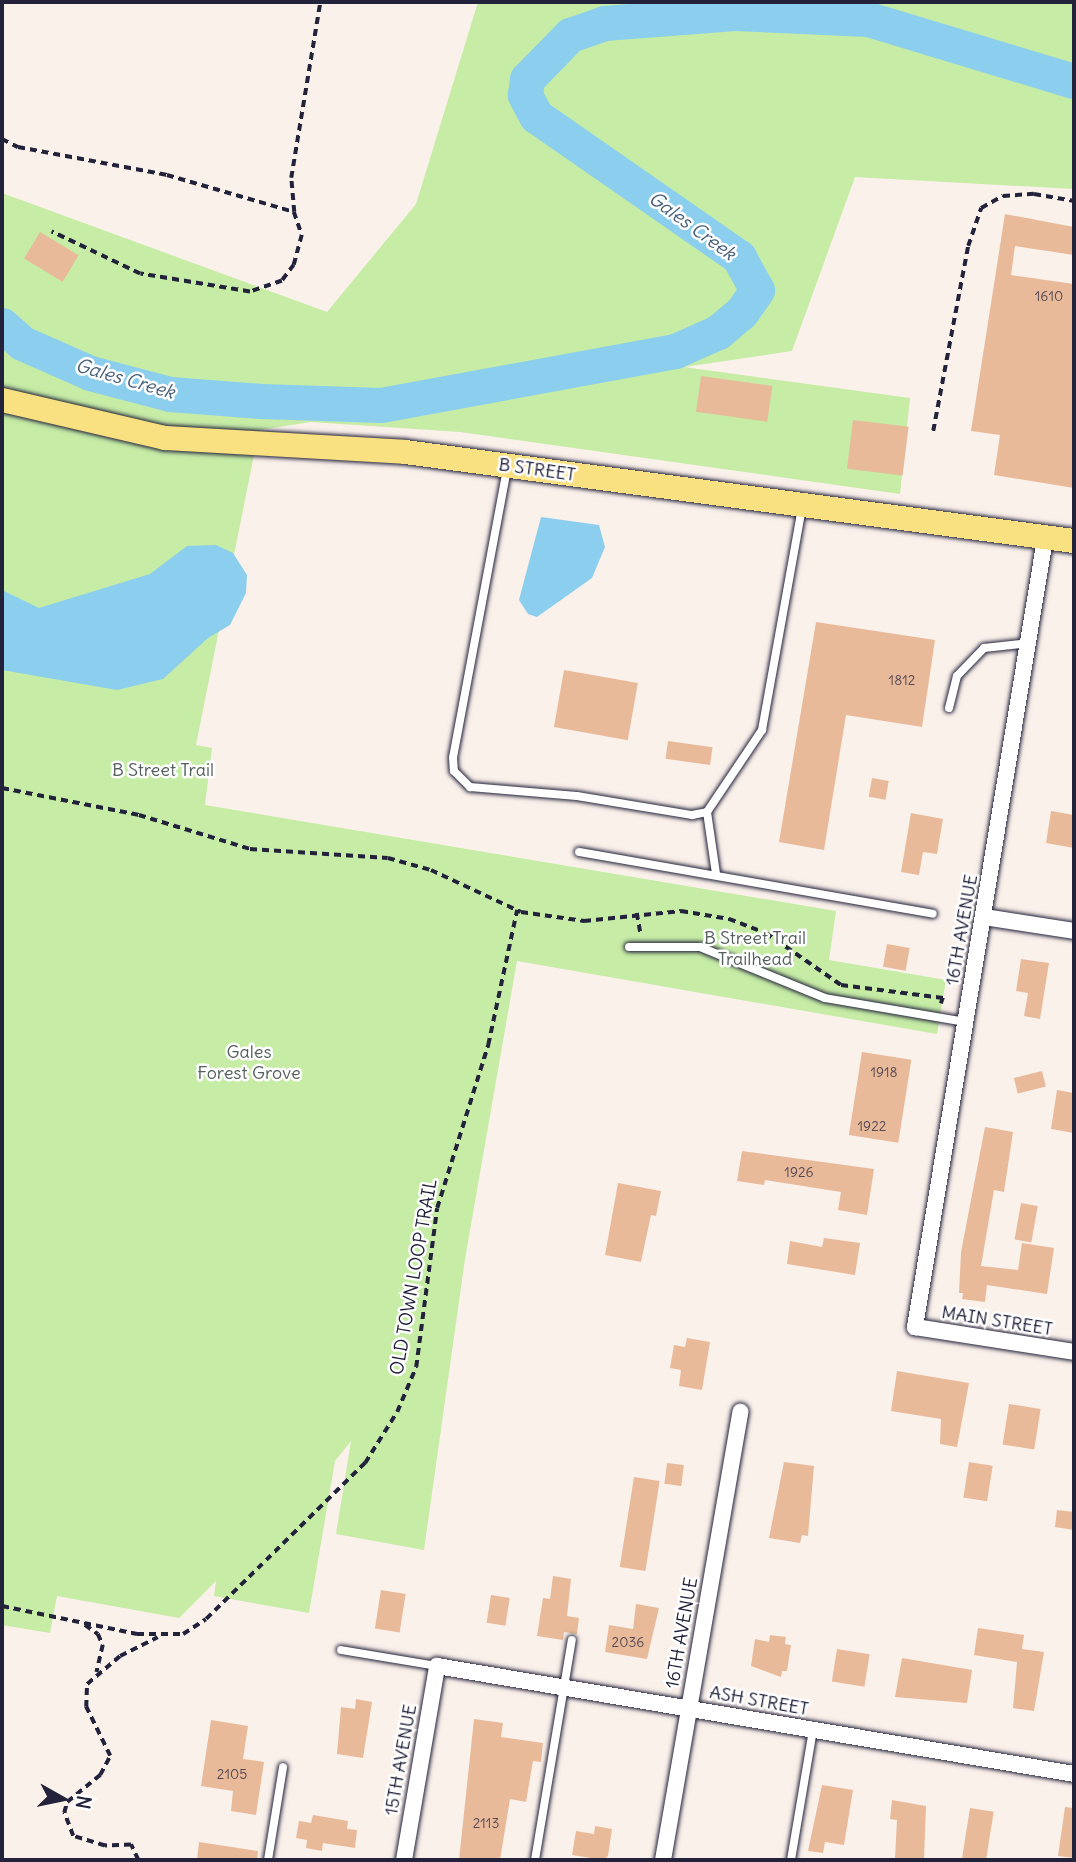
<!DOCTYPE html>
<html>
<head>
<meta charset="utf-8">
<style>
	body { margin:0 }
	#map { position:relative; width:1076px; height:1862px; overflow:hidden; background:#fbf1eb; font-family:Delius,sans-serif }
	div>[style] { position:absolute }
	.green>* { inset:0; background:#c6eca6 }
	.water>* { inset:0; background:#8cceed }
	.river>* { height:35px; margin:-17.5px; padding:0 17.5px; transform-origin:17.5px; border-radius:17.5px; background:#8cceed }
	.building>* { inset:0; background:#e9ba9a; transform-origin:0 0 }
	.path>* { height:3.5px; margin-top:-1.75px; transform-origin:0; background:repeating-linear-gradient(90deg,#22223b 0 7px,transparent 0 12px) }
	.roads { filter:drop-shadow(0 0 2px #22223b) drop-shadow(0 0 2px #22223b) }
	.lane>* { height:8px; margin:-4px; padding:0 4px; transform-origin:4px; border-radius:4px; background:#fff }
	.street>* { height:16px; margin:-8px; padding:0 8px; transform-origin:8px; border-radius:8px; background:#fff }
	.primary>* { height:24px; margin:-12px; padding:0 12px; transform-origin:12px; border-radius:12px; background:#f9e181 }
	span { translate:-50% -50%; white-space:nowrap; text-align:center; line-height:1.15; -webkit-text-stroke:5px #fff; paint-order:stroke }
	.number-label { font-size:14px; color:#544853 }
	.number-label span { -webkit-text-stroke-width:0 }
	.street-label { font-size:18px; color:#22223b }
	.park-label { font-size:18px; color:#535f5b }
	.water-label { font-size:19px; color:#475e79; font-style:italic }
	.frame { position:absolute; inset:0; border:4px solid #22223b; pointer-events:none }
	.north { position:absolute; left:28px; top:1764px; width:70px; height:70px; -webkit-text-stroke:5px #fff; paint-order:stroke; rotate:99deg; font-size:19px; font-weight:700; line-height:28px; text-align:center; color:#22223b }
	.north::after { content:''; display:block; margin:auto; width:24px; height:32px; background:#22223b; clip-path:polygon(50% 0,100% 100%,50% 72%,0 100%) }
</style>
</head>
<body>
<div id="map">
	<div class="green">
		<i style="clip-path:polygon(478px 2px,1074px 2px,1074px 189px,855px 177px,792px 351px,684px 367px,910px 398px,900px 494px,460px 432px,311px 422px,259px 430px,196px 745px,212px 748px,205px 805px,836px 911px,829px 960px,946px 980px,937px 1034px,517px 961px,465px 1259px,424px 1550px,336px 1534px,351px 1441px,335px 1461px,309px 1613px,214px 1596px,216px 1581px,179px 1618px,57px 1596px,50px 1633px,2px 1625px,2px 193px,327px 312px,416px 204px)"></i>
	</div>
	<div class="water">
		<i style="clip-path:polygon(541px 517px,599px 525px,605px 547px,592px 578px,537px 617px,528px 614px,519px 600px)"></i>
		<i style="clip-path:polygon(216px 545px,233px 553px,247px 575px,246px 593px,230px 625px,208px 638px,163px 679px,117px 690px,2px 670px,2px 590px,39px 608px,150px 574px,187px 546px)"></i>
	</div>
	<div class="river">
		<i style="left:2px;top:325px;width:27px;rotate:42deg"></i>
		<i style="left:22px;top:343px;width:74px;rotate:23.8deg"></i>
		<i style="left:90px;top:373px;width:83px;rotate:14.7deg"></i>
		<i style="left:170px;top:394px;width:91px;rotate:4.4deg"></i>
		<i style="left:261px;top:401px;width:120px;rotate:1.9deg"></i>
		<i style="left:381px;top:405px;width:299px;rotate:-10.4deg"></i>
		<i style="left:675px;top:351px;width:47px;rotate:-23.8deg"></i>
		<i style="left:718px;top:332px;width:30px;rotate:-40deg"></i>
		<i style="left:741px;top:313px;width:28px;rotate:-55deg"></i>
		<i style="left:757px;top:290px;width:38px;rotate:-119deg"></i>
		<i style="left:739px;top:257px;width:247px;rotate:-145.2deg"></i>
		<i style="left:536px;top:116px;width:24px;rotate:-118deg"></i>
		<i style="left:525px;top:95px;width:16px;rotate:-83deg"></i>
		<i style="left:527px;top:79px;width:62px;rotate:-45.7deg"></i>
		<i style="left:570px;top:35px;width:36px;rotate:-19deg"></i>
		<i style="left:604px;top:23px;width:131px;rotate:-4.4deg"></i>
		<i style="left:735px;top:13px;width:133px;rotate:2.6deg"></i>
		<i style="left:868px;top:19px;width:215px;rotate:16.8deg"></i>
	</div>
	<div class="building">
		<i style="clip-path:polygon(1005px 214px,1074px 227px,1074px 255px,1015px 246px,1011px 275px,1074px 284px,1074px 488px,994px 475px,1000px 435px,971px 431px)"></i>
		<i style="left:40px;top:232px;width:45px;height:31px;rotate:31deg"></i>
		<i style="left:701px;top:376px;width:72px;height:36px;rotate:8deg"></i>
		<i style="left:853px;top:420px;width:56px;height:49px;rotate:7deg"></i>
		<i style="clip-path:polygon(816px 622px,935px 640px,922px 727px,846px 715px,824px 850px,779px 842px)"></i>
		<i style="left:564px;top:670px;width:75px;height:58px;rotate:10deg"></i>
		<i style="left:668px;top:741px;width:45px;height:18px;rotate:8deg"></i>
		<i style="left:872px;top:778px;width:17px;height:19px;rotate:10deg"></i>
		<i style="clip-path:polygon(1051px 811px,1074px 815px,1074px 848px,1046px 843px)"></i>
		<i style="clip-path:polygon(911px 813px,943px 819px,937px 854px,923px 852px,919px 875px,901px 872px)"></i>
		<i style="left:887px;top:944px;width:23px;height:23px;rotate:10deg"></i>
		<i style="clip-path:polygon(1021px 959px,1049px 963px,1040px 1019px,1024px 1016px,1028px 993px,1016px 991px)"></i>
		<i style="left:862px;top:1052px;width:50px;height:84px;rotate:9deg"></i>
		<i style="left:1042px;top:1071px;width:16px;height:29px;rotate:76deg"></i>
		<i style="clip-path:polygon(1057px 1090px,1074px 1093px,1074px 1133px,1051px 1129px)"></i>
		<i style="clip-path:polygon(985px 1127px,1013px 1132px,1004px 1192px,994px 1190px,981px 1266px,1018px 1270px,1022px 1243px,1054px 1248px,1047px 1294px,987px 1285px,985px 1302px,962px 1299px,963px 1293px,959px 1293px,961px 1252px)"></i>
		<i style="clip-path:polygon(742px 1151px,874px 1169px,867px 1215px,838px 1210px,841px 1192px,765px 1180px,764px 1185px,737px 1181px)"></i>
		<i style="clip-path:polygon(618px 1183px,661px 1191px,656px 1216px,651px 1215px,641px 1262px,605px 1255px)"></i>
		<i style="left:1021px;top:1203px;width:17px;height:37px;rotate:10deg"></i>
		<i style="clip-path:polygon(824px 1238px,860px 1243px,855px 1275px,787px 1264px,790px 1241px,822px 1247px)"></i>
		<i style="clip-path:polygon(687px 1338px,710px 1342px,702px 1390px,679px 1386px,681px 1370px,670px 1368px,674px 1345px,685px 1347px)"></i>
		<i style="clip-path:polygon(897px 1371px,969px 1383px,957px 1447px,940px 1444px,941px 1419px,891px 1411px)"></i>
		<i style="left:1009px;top:1404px;width:32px;height:41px;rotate:9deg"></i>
		<i style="clip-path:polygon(784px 1462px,814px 1466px,808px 1536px,802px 1535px,800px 1543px,769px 1538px)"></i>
		<i style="left:969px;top:1462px;width:24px;height:36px;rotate:9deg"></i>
		<i style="left:667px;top:1463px;width:17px;height:21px;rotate:7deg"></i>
		<i style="left:634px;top:1477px;width:26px;height:91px;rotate:9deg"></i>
		<i style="clip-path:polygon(1057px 1510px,1074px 1512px,1074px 1530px,1055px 1527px)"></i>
		<i style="clip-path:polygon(553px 1576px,571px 1579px,567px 1616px,579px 1618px,577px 1634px,564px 1632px,563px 1640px,537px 1636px,543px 1598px,550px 1599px)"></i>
		<i style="left:381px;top:1590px;width:25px;height:39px;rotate:9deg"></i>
		<i style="left:491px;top:1595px;width:19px;height:28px;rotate:9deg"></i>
		<i style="clip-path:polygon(636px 1604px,659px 1608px,647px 1659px,605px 1652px,609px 1625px,633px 1629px)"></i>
		<i style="clip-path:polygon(978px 1628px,1024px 1635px,1022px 1649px,1044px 1652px,1034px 1711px,1013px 1708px,1017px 1662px,974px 1655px)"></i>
		<i style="clip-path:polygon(770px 1635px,786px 1637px,785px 1644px,791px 1645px,787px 1671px,782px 1671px,781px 1677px,751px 1666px,755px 1639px,769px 1642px)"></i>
		<i style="left:837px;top:1649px;width:33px;height:33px;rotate:9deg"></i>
		<i style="clip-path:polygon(902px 1658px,972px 1670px,967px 1703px,895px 1697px)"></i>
		<i style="clip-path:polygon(356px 1699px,372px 1702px,363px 1758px,337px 1754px,341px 1707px,355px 1709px)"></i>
		<i style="clip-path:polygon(474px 1719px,503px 1723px,501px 1737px,543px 1743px,541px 1762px,533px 1761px,526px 1802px,510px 1799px,500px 1860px,459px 1860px)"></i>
		<i style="clip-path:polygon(211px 1720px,248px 1726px,243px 1759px,264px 1762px,256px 1815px,231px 1811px,233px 1791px,201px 1786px)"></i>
		<i style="clip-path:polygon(822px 1785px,853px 1790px,844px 1845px,825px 1842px,823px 1853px,808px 1851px)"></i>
		<i style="clip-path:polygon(892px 1800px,926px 1806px,924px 1860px,895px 1858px,897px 1820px,890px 1819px)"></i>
		<i style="clip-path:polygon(1065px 1807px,1074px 1808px,1074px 1858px,1058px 1856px)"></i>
		<i style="left:970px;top:1808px;width:24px;height:53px;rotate:9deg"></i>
		<i style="clip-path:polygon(313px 1815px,348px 1821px,347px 1829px,357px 1830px,355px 1848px,323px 1843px,322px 1851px,306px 1848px,307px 1840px,296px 1838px,299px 1821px,311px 1823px)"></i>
		<i style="clip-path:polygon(595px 1826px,612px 1829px,608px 1856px,603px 1860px,572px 1855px,576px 1831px,594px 1834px)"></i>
		<i style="clip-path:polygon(199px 1842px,258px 1851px,257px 1860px,197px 1860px)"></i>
	</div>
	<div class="path">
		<i style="left:2px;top:139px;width:18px;rotate:27deg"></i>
		<i style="left:18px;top:147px;width:152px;rotate:10.6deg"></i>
		<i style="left:167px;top:175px;width:132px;rotate:16.2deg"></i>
		<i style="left:294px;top:212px;width:24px;rotate:71deg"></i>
		<i style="left:302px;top:235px;width:31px;rotate:105deg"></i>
		<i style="left:294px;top:265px;width:20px;rotate:127deg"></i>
		<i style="left:282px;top:281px;width:34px;rotate:161deg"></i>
		<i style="left:250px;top:292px;width:111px;rotate:-170.7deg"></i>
		<i style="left:140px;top:274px;width:98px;rotate:-154.5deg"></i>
		<i style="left:294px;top:212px;width:34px;rotate:-95deg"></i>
		<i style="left:291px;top:178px;width:178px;rotate:-80.6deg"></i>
		<i style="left:933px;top:431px;width:188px;rotate:-79.3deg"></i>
		<i style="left:968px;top:246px;width:40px;rotate:-71.1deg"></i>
		<i style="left:981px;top:208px;width:25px;rotate:-29deg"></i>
		<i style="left:1003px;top:196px;width:31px;rotate:-4deg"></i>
		<i style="left:1034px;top:194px;width:41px;rotate:9.9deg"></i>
		<i style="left:2px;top:788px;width:140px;rotate:11.1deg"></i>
		<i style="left:139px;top:815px;width:116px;rotate:17deg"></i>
		<i style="left:250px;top:849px;width:138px;rotate:3.7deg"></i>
		<i style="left:388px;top:858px;width:45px;rotate:15.6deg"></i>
		<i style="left:431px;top:870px;width:99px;rotate:25deg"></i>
		<i style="left:521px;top:912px;width:64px;rotate:8.1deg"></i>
		<i style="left:584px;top:921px;width:98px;rotate:-5.9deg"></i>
		<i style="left:681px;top:911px;width:49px;rotate:9.5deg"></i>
		<i style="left:729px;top:919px;width:40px;rotate:21deg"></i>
		<i style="left:766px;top:933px;width:91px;rotate:34.7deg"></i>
		<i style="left:841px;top:985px;width:103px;rotate:7.3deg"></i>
		<i style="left:943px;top:998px;width:6px;rotate:108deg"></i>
		<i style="left:637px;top:913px;width:22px;rotate:80deg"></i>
		<i style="left:2px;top:1606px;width:138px;rotate:11.7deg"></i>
		<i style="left:137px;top:1634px;width:46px"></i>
		<i style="left:183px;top:1634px;width:27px;rotate:-33deg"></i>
		<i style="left:206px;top:1619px;width:223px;rotate:-44.5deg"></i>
		<i style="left:365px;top:1463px;width:60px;rotate:-57.9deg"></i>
		<i style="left:397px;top:1412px;width:49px;rotate:-67.1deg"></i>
		<i style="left:416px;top:1367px;width:160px;rotate:-82.5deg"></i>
		<i style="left:437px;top:1208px;width:171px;rotate:-72.6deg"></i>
		<i style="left:488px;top:1045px;width:138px;rotate:-77.9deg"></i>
		<i style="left:85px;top:1625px;width:16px;rotate:35deg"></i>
		<i style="left:98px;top:1634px;width:12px;rotate:66deg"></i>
		<i style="left:103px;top:1645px;width:28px;rotate:103deg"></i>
		<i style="left:138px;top:1860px;width:17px;rotate:-115deg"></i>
		<i style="left:131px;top:1845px;width:26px;rotate:178deg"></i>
		<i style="left:105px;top:1846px;width:34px;rotate:-163deg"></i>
		<i style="left:73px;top:1836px;width:25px;rotate:-111deg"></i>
		<i style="left:64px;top:1813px;width:11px;rotate:-75deg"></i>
		<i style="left:67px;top:1802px;width:43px;rotate:-39.3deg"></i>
		<i style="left:100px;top:1775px;width:21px;rotate:-62deg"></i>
		<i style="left:110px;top:1756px;width:55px;rotate:-116.1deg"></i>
		<i style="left:86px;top:1707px;width:23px;rotate:-88deg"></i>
		<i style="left:87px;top:1684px;width:43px;rotate:-40.3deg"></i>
		<i style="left:120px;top:1656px;width:42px;rotate:-26.6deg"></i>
	</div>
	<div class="roads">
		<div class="lane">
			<i style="left:507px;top:469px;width:294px;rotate:100.6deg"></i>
			<i style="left:453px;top:758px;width:13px;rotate:86deg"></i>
			<i style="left:454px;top:771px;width:23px;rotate:45deg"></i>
			<i style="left:470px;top:787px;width:107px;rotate:4.8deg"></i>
			<i style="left:577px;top:796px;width:117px;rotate:9.4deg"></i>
			<i style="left:692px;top:815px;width:15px;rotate:-11deg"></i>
			<i style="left:707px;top:812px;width:99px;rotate:-56.1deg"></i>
			<i style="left:762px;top:730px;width:226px;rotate:-79.8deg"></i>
			<i style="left:949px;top:708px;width:33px;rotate:-76deg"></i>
			<i style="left:957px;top:676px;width:39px;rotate:-46deg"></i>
			<i style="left:984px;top:648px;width:46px;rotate:-6.2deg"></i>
			<i style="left:707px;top:812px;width:63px;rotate:81.7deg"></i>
			<i style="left:579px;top:852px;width:359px;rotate:9.9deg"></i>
			<i style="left:629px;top:947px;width:71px"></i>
			<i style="left:700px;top:947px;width:135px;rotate:22.2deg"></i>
			<i style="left:825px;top:998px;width:143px;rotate:9.7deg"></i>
			<i style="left:341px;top:1650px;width:97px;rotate:9.5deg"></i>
			<i style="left:268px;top:1860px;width:94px;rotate:-80.8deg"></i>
			<i style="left:535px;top:1860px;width:223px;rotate:-80.5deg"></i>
			<i style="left:791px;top:1860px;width:132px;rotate:-80.4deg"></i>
		</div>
		<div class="street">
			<i style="left:1045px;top:539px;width:799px;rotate:99.37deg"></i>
			<i style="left:915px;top:1327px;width:161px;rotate:8.9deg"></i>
			<i style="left:984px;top:917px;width:91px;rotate:8.8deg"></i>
			<i style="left:404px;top:1860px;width:197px;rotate:-80.3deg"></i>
			<i style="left:437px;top:1666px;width:646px;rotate:9.62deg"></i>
			<i style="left:663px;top:1860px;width:455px;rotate:-80.2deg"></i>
		</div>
		<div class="primary">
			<i style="left:2px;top:400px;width:167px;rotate:13.1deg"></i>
			<i style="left:165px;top:438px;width:240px;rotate:3.3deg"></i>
			<i style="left:405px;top:452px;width:675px;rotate:7.58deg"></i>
		</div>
	</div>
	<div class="number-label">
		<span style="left:1049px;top:296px">1610</span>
		<span style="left:902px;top:680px">1812</span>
		<span style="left:884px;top:1072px">1918</span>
		<span style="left:872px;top:1126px">1922</span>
		<span style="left:799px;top:1172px">1926</span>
		<span style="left:628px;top:1642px">2036</span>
		<span style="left:232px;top:1774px">2105</span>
		<span style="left:486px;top:1823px">2113</span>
	</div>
	<div class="street-label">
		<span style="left:537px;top:470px;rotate:8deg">B STREET</span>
		<span style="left:962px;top:930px;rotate:-80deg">16TH AVENUE</span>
		<span style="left:414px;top:1277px;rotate:-80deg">OLD TOWN LOOP TRAIL</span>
		<span style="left:997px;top:1321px;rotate:9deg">MAIN STREET</span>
		<span style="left:682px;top:1633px;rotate:-80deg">16TH AVENUE</span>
		<span style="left:759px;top:1701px;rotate:10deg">ASH STREET</span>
		<span style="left:401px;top:1760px;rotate:-80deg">15TH AVENUE</span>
	</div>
	<div class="park-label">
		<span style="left:163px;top:770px">B Street Trail</span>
		<span style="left:755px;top:949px">B Street Trail<br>Trailhead</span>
		<span style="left:249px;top:1063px">Gales<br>Forest Grove</span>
	</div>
	<div class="water-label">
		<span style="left:692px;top:226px;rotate:36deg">Gales Creek</span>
		<span style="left:125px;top:379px;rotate:16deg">Gales Creek</span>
	</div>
	<div class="frame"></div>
	<div class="north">N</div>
</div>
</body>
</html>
